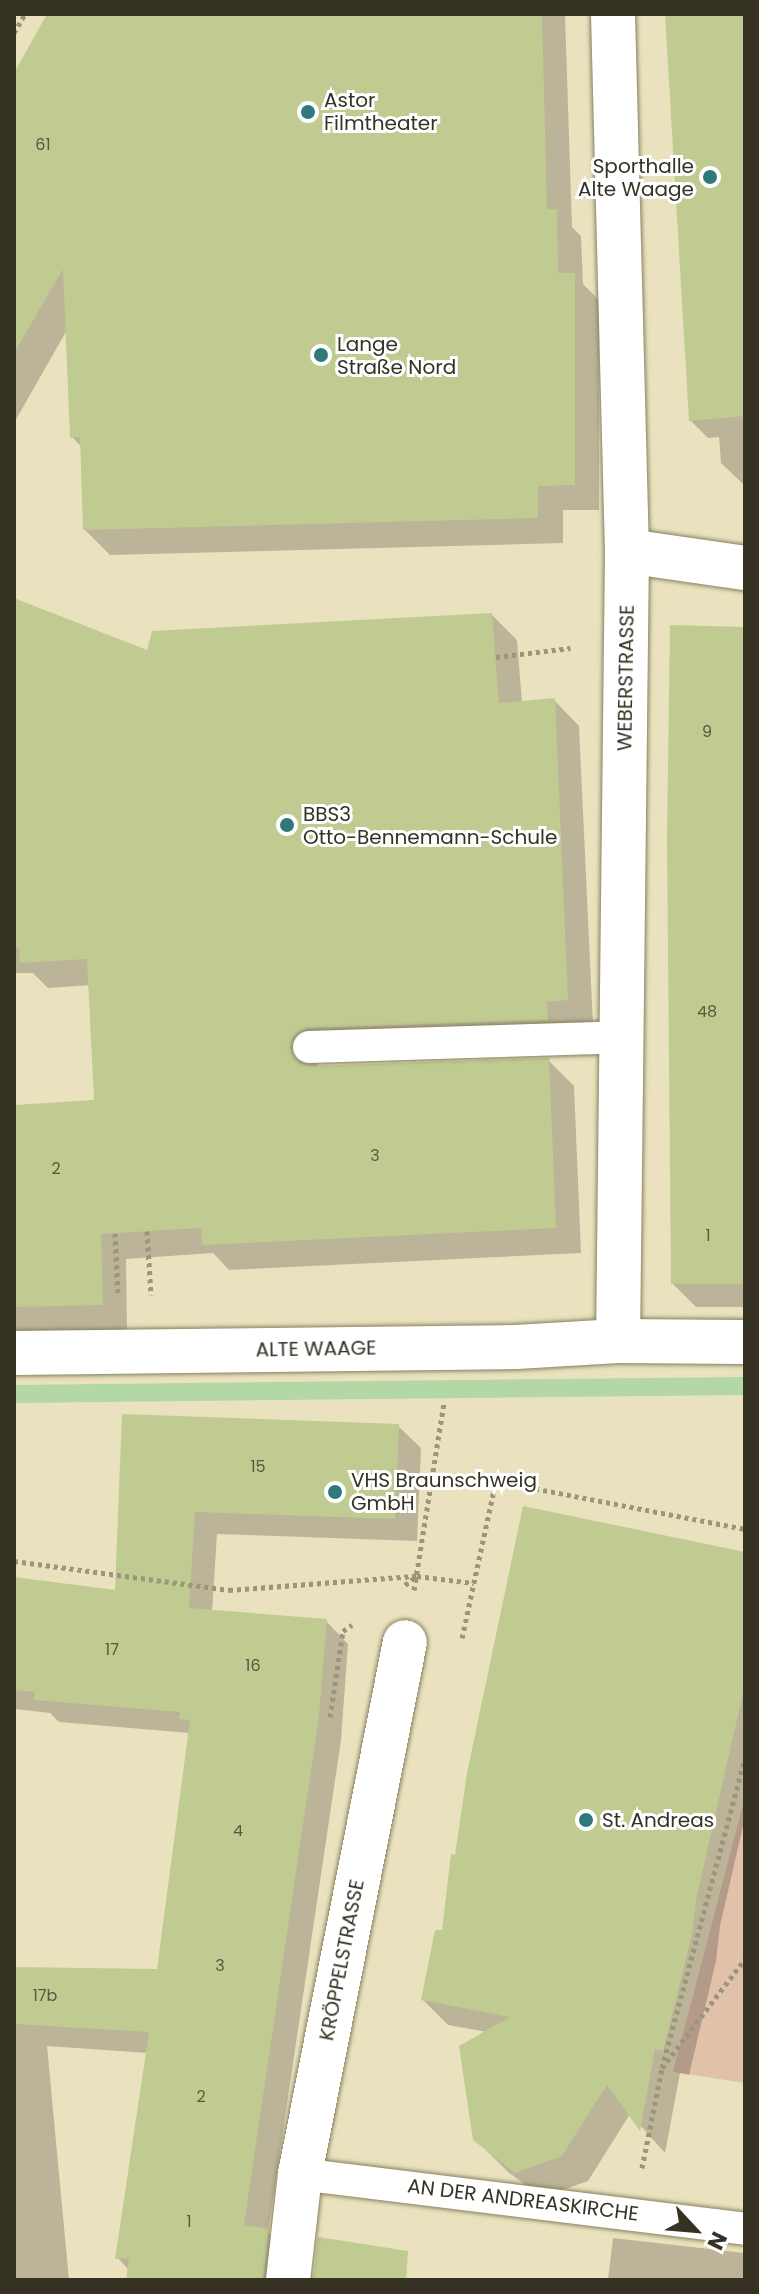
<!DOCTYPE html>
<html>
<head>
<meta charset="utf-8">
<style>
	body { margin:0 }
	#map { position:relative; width:759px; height:2294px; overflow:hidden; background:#eae2be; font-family:Poppins,sans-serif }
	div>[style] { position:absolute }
	.green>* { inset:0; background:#e1c1aa }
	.shadow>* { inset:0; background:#0003 }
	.stream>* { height:18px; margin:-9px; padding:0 9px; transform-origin:9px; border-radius:9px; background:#b3d7a5 }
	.building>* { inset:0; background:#c0cb91 }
	.path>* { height:5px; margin-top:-2.5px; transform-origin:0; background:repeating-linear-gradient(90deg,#9b957b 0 4px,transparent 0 8px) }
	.roads { filter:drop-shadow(0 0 2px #888160) drop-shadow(0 0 2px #888160) }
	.service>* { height:32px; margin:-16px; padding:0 16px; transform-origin:16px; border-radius:16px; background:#fff }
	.minor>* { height:44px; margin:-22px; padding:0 22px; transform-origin:22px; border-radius:22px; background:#fff }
	.dots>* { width:22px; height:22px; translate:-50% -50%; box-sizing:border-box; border:4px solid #fff; border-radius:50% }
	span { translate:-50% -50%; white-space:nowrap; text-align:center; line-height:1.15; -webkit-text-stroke:6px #fff; paint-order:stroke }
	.number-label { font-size:16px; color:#58583f }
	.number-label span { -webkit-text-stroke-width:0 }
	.poi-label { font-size:20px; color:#353224 }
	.left { translate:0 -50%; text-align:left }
	.right { translate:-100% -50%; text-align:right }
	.street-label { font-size:20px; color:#353224 }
	.frame { position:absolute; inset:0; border:16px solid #353224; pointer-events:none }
	.north { position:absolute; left:655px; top:2190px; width:80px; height:80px; -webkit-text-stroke:6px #fff; paint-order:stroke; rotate:116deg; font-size:22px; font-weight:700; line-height:32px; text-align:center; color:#353224 }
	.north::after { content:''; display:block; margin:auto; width:28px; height:36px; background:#353224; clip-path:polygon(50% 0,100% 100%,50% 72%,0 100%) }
</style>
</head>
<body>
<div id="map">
	<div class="green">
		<i style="clip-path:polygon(745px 1797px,745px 2083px,673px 2072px)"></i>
	</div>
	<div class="shadow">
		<i style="clip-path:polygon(50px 14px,565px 14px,572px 227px,581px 236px,583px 284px,599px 300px,599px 510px,563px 510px,563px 543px,110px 555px,85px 530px,82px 447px,72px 437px,67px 330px,14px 423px,14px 76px)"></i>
		<i style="clip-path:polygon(667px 14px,745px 14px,745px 486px,721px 463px,719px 437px,708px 438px,690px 420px)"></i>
		<i style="clip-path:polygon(14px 600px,148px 653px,492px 615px,517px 640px,522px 703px,554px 700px,579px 726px,593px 1025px,334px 1053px,318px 1063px,316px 1068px,548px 1060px,574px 1086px,581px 1253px,229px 1270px,213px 1253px,126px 1259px,127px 1330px,14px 1333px,14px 1107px,96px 1102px,91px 985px,48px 988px,33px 973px,14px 973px)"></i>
		<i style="clip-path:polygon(745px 629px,745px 1307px,696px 1307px,673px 1284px)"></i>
		<i style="clip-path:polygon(123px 1416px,398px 1426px,421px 1448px,417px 1541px,217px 1534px,212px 1612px,326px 1621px,348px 1644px,341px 1740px,268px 2232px,290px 2254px,287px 2280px,128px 2280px,129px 2270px,118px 2258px,148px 2053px,47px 2046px,69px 2280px,14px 2280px,14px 1969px,158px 1971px,190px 1733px,59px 1722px,50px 1713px,14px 1709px,14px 1578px,117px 1593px)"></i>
		<i style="clip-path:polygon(745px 1554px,745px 1817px,720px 1926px,716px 1961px,689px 2075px,680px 2073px,665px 2153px,630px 2114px,588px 2181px,542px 2197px,508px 2172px,475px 2139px,487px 2032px,448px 2025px,423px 2000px,444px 1933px,457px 1857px)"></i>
		<i style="clip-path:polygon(613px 2238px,745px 2253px,745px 2280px,608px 2280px)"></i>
	</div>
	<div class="stream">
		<i style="left:14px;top:1394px;width:731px;rotate:-0.63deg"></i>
	</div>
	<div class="building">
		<i style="clip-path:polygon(47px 14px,542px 14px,547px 209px,557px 209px,558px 273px,575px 273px,575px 485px,538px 486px,538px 518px,83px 530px,80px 437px,70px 438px,63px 269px,14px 353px,14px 73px)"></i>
		<i style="clip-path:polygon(665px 14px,745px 14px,745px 416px,689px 421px)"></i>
		<i style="clip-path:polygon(14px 598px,147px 650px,152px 631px,492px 613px,499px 703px,555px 698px,568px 1000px,547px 1002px,548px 1020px,308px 1028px,293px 1037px,290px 1048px,299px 1063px,310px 1066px,549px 1058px,556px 1228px,202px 1245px,201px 1228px,101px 1234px,103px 1305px,14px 1307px,14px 1105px,94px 1100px,87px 959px,20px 963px,19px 948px,14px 948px)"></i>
		<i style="clip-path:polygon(670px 625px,745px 627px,745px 1284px,671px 1284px,667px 838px)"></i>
		<i style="clip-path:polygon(122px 1414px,399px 1424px,395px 1519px,195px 1512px,189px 1608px,327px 1619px,319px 1716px,244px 2225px,269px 2229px,263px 2280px,126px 2280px,129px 2258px,115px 2259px,149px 2032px,14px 2024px,14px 1967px,157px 1969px,190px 1720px,179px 1719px,180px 1712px,34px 1700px,35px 1692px,14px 1690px,14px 1577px,115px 1590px)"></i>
		<i style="clip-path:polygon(523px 1506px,745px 1552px,745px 1684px,696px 1900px,692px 1935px,663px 2051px,655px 2049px,640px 2131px,607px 2085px,562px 2156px,515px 2173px,473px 2140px,459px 2046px,510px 2017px,421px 2000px,435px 1930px,442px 1930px,451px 1854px,455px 1855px,467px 1773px)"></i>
		<i style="clip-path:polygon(318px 2237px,408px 2251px,406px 2280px,313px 2280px)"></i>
	</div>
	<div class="path">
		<i style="left:14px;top:33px;width:22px;rotate:-60deg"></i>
		<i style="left:496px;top:657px;width:75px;rotate:-6.9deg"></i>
		<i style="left:147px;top:1231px;width:64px;rotate:86.4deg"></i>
		<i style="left:115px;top:1233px;width:64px;rotate:87.3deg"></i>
		<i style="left:14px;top:1561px;width:217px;rotate:7.7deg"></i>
		<i style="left:229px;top:1590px;width:189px;rotate:-4.3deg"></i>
		<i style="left:417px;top:1576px;width:57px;rotate:7deg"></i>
		<i style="left:405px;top:1585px;width:15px;rotate:-37deg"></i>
		<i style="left:414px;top:1590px;width:190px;rotate:-80.9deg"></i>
		<i style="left:462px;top:1638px;width:161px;rotate:-77.8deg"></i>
		<i style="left:496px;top:1481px;width:254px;rotate:10.9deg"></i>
		<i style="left:330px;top:1717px;width:87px;rotate:-81.4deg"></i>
		<i style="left:343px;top:1631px;width:11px;rotate:-34deg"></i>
		<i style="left:662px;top:2068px;width:320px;rotate:-75deg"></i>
		<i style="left:642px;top:2168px;width:102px;rotate:-78.7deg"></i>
		<i style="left:662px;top:2068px;width:137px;rotate:-52.7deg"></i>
	</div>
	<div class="roads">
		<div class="service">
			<i style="left:309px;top:1047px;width:312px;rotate:-1.8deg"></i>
			<i style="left:300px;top:2174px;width:448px;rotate:7deg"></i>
		</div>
		<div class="minor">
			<i style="left:613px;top:14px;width:537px;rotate:88.51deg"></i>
			<i style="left:627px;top:551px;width:790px;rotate:90.65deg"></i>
			<i style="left:627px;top:551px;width:119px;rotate:8.2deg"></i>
			<i style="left:14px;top:1353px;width:502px;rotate:-0.68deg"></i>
			<i style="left:516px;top:1347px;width:102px;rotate:-3.4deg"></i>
			<i style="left:618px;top:1341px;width:127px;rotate:0.5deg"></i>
			<i style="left:288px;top:2280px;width:107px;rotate:-83.5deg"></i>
			<i style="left:300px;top:2174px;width:542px;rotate:-78.84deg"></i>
		</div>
	</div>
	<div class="dots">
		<i style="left:308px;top:112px;background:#2f797a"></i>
		<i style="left:710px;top:177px;background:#2f797a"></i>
		<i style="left:321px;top:355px;background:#2f797a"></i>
		<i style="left:287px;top:825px;background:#2f797a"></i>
		<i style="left:335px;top:1492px;background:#2f797a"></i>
		<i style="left:586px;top:1820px;background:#2f797a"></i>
	</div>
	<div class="number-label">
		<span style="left:43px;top:145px">61</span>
		<span style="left:707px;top:732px">9</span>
		<span style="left:707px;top:1012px">48</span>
		<span style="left:375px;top:1156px">3</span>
		<span style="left:56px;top:1169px">2</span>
		<span style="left:708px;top:1236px">1</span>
		<span style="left:258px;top:1467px">15</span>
		<span style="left:112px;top:1650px">17</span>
		<span style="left:253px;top:1666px">16</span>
		<span style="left:238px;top:1831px">4</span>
		<span style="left:220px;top:1966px">3</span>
		<span style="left:45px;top:1996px">17b</span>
		<span style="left:201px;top:2097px">2</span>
		<span style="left:189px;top:2222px">1</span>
	</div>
	<div class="poi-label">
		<span class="left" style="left:324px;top:112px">Astor<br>Filmtheater</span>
		<span class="right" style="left:694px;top:178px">Sporthalle<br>Alte Waage</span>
		<span class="left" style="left:337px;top:356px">Lange<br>Straße Nord</span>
		<span class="left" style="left:303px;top:826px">BBS3<br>Otto-Bennemann-Schule</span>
		<span class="left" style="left:351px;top:1492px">VHS Braunschweig<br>GmbH</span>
		<span class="left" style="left:602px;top:1820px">St. Andreas</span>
	</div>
	<div class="street-label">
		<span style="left:626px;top:678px;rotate:-89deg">WEBERSTRASSE</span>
		<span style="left:316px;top:1349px;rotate:-1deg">ALTE WAAGE</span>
		<span style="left:342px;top:1960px;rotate:-79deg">KRÖPPELSTRASSE</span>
		<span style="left:523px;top:2200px;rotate:7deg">AN DER ANDREASKIRCHE</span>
	</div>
	<div class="frame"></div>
	<div class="north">N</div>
</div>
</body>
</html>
